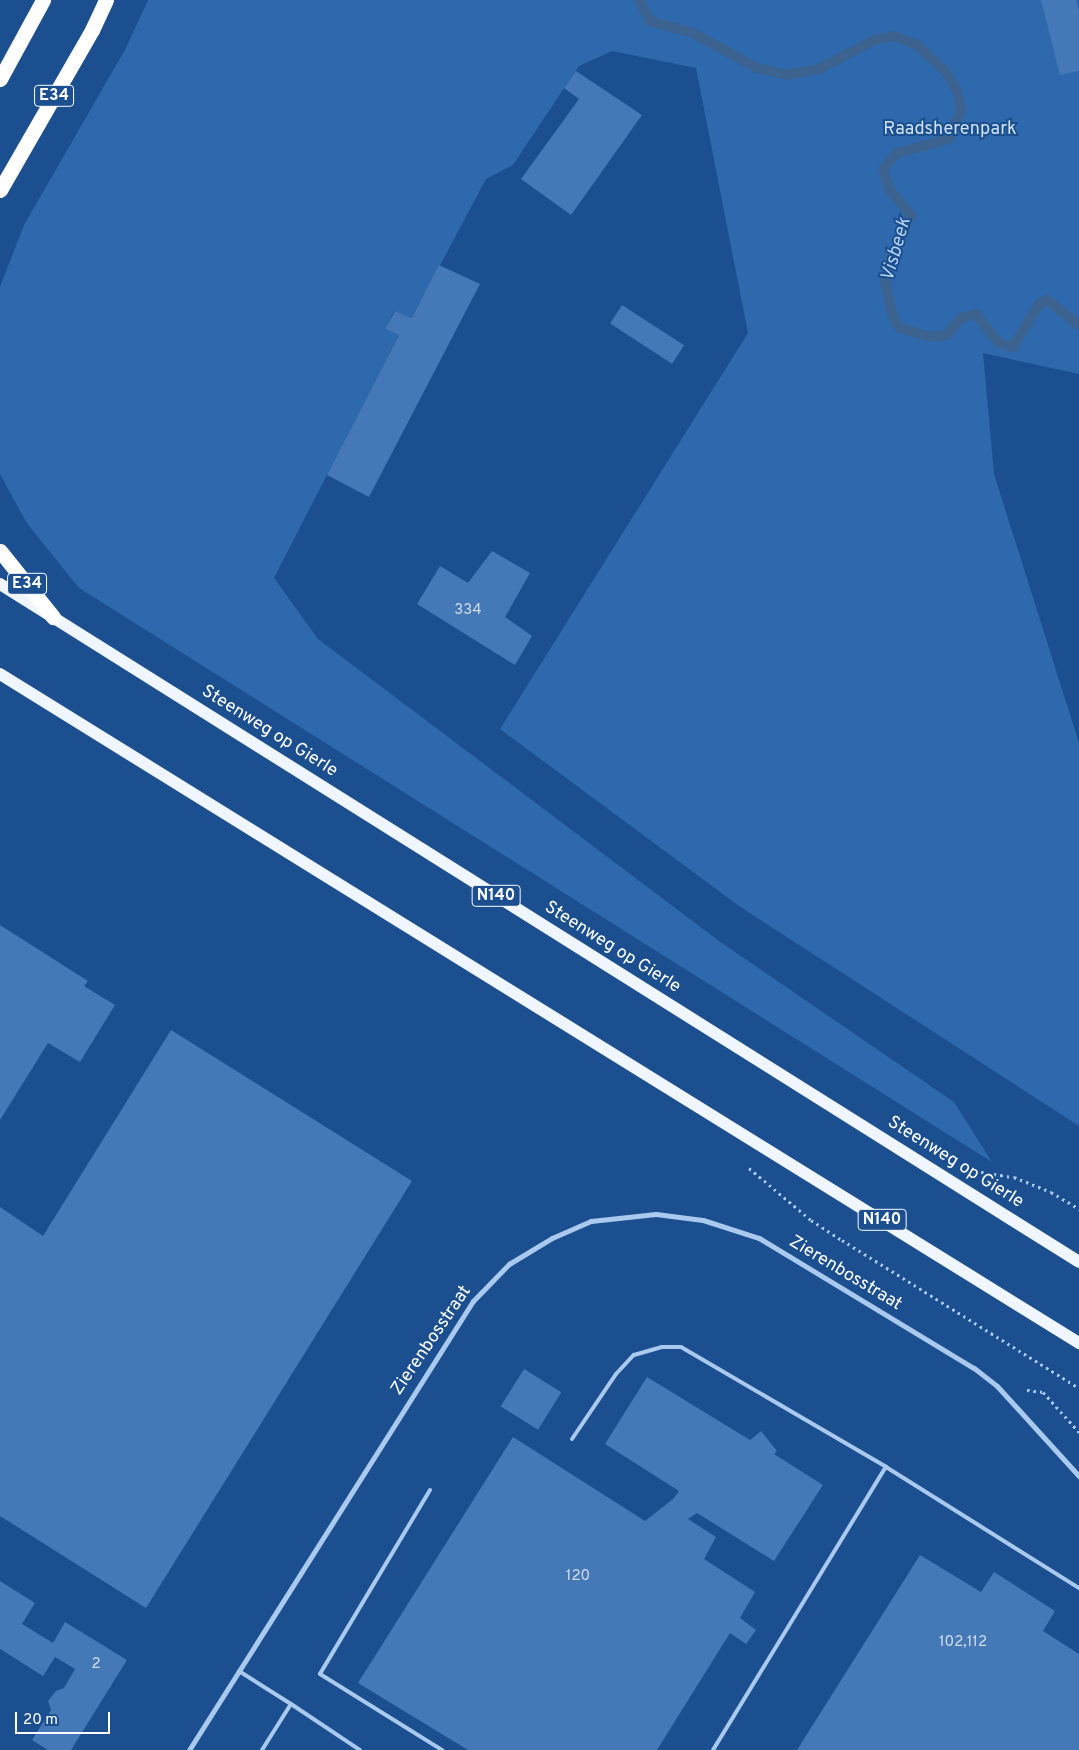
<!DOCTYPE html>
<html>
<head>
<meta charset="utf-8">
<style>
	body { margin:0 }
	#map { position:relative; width:1079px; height:1750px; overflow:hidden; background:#1b4f8f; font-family:Overpass,sans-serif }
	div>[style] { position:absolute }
	.green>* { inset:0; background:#2e69ad }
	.stream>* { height:10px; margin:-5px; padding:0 5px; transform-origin:5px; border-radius:5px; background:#3c6290 }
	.building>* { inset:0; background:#4478b7; transform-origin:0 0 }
	.path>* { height:3px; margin-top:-1.5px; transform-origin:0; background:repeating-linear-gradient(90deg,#a9c9ee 0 2.5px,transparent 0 6.5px) }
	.lane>* { height:4px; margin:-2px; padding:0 2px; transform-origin:2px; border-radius:2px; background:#a9c9ee }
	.street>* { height:5px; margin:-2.5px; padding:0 2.5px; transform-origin:2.5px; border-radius:2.5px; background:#a9c9ee }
	.primary>* { height:12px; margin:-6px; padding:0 6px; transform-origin:6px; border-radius:6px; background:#f0f6ff }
	.highway>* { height:15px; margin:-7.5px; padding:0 7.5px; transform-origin:7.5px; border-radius:7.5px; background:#fff }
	span { translate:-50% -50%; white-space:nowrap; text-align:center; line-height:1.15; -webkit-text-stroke:4px #1b4f8f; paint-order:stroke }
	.number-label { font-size:15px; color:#d0dded }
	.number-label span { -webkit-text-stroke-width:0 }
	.shield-label span { padding:1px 4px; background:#1b4f8f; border:1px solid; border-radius:4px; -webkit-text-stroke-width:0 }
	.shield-label { font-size:16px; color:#fff; font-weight:700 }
	.park-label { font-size:18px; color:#cfe3fa }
	.street-label { font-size:18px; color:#fff }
	.water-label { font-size:19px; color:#b5d3f5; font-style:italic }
	.scale { position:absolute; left:15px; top:1712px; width:95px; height:22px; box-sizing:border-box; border:2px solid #fff; border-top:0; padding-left:6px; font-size:15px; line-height:18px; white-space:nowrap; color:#fff; -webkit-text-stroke:4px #1b4f8f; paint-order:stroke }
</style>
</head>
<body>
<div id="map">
	<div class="green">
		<i style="clip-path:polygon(148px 0,1079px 0,1079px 374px,983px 353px,994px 474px,1079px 743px,1079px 1126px,739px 906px,500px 729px,748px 333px,696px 68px,612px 51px,579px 66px,513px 165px,486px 179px,412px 318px,394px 311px,385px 329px,399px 335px,274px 578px,318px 639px,719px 941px,954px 1102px,992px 1162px,79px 588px,26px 522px,0 474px,0 287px,24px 225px,126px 48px)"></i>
	</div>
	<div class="stream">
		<i style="left:639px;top:0;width:24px;rotate:62deg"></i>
		<i style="left:650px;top:21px;width:45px;rotate:15.6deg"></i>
		<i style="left:693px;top:33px;width:73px;rotate:28.7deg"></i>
		<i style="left:757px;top:68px;width:31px;rotate:13deg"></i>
		<i style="left:787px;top:75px;width:33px;rotate:-11deg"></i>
		<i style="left:819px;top:69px;width:62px;rotate:-27.8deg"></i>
		<i style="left:874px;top:40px;width:20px;rotate:-11deg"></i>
		<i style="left:894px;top:36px;width:25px;rotate:21deg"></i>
		<i style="left:917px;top:45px;width:38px;rotate:43deg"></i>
		<i style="left:945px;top:71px;width:22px;rotate:58deg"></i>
		<i style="left:957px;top:90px;width:20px;rotate:79deg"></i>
		<i style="left:961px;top:110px;width:31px;rotate:112deg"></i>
		<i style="left:949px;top:139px;width:54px;rotate:164.9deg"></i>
		<i style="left:897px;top:153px;width:21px;rotate:131deg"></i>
		<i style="left:883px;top:169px;width:22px;rotate:72deg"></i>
		<i style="left:890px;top:190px;width:33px;rotate:50deg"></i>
		<i style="left:911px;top:215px;width:48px;rotate:114.4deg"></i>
		<i style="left:891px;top:259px;width:24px;rotate:105deg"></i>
		<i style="left:885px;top:282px;width:37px;rotate:77deg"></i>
		<i style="left:893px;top:318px;width:12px;rotate:55deg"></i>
		<i style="left:900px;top:328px;width:33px;rotate:16deg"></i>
		<i style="left:932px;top:337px;width:15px;rotate:-8deg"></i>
		<i style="left:947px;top:335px;width:22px;rotate:-51deg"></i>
		<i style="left:961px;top:318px;width:16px;rotate:-15deg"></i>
		<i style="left:976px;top:314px;width:37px;rotate:52deg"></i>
		<i style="left:999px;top:343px;width:15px;rotate:16deg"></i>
		<i style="left:1013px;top:347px;width:52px;rotate:-58.5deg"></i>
		<i style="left:1040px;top:303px;width:8px;rotate:-23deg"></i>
		<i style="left:1047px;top:300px;width:41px;rotate:38deg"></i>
	</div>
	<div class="building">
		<i style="clip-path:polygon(1041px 0,1076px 0,1079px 13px,1079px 71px,1060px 75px)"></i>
		<i style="clip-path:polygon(576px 71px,642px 115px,571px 215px,521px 179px,579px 99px,564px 88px)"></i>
		<i style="clip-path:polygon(439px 265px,480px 284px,369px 497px,327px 475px,399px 335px,385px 329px,395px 311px,412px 318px)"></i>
		<i style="left:622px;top:305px;width:74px;height:22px;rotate:33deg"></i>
		<i style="clip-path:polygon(492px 551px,530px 573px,505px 617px,532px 636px,515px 665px,417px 604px,440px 566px,468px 583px)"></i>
		<i style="clip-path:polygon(0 925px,88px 981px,84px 986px,115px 1005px,80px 1062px,48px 1043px,0 1120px)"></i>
		<i style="clip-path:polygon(171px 1030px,412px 1181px,146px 1608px,0 1516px,0 1207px,43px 1236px)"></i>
		<i style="left:524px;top:1369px;width:44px;height:44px;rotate:32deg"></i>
		<i style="clip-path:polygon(647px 1377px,750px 1440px,761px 1431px,777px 1451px,774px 1454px,823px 1485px,774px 1561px,697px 1513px,688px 1519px,716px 1537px,704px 1559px,755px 1592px,740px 1618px,756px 1630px,746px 1644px,730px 1633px,657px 1750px,468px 1750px,358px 1683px,513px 1437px,645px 1521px,673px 1499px,679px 1491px,605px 1444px)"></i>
		<i style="clip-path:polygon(920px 1555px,981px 1592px,994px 1572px,1055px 1611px,1043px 1631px,1079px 1654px,1079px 1750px,797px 1750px)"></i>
		<i style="clip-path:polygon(0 1581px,35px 1603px,22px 1624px,53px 1643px,65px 1622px,127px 1660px,71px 1750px,48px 1750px,32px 1740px,51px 1710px,48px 1701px,56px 1691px,64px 1688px,75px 1669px,55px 1657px,43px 1676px,0 1649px)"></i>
	</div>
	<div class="path">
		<i style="left:749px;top:1168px;width:81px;rotate:40deg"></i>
		<i style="left:811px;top:1220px;width:37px;rotate:33deg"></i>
		<i style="left:842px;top:1240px;width:279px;rotate:32deg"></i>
		<i style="left:981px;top:1172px;width:33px;rotate:9deg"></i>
		<i style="left:1014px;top:1177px;width:40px;rotate:22deg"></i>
		<i style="left:1051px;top:1192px;width:33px;rotate:31deg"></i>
		<i style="left:1027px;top:1390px;width:16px;rotate:7deg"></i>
		<i style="left:1043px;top:1392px;width:54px;rotate:48deg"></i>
	</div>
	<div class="lane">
		<i style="left:572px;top:1439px;width:78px;rotate:-55.9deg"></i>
		<i style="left:616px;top:1374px;width:26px;rotate:-47deg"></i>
		<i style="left:634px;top:1355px;width:29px;rotate:-16deg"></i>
		<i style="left:662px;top:1347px;width:19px"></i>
		<i style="left:681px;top:1347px;width:238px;rotate:30.3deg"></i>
		<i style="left:430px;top:1490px;width:214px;rotate:120.9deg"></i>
		<i style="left:320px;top:1674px;width:144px;rotate:31.9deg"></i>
		<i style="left:239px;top:1671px;width:62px;rotate:32.4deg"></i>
		<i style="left:262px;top:1750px;width:54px;rotate:-57.8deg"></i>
		<i style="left:291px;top:1704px;width:83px;rotate:33.7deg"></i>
		<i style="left:713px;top:1750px;width:332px;rotate:-58.6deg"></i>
		<i style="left:886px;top:1467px;width:228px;rotate:32.1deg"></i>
	</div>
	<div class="street">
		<i style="left:189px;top:1750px;width:531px;rotate:-57.69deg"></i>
		<i style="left:473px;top:1301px;width:52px;rotate:-45.8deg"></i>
		<i style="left:509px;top:1264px;width:50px;rotate:-31.2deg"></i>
		<i style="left:552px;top:1238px;width:43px;rotate:-23.6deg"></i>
		<i style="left:591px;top:1221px;width:65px;rotate:-6.1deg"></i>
		<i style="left:656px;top:1214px;width:47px;rotate:7.3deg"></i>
		<i style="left:703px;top:1220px;width:59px;rotate:17.8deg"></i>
		<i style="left:759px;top:1238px;width:251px;rotate:31.2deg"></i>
		<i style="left:974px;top:1368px;width:29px;rotate:38deg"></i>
		<i style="left:997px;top:1386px;width:122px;rotate:47.7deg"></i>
	</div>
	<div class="primary">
		<i style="left:0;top:584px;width:1274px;rotate:32.14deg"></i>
		<i style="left:0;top:674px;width:1270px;rotate:31.8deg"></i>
	</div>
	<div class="highway">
		<i style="left:0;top:79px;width:90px;rotate:-61.4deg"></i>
		<i style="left:0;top:190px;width:185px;rotate:-60.1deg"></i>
		<i style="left:92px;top:30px;width:33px;rotate:-65deg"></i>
		<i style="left:0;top:551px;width:85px;rotate:51.2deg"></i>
	</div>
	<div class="number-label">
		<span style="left:468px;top:611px">334</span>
		<span style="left:578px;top:1577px">120</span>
		<span style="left:963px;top:1643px">102,112</span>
		<span style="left:96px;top:1665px">2</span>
	</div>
	<div class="shield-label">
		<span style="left:54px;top:96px">E34</span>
		<span style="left:27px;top:584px">E34</span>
		<span style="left:496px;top:896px">N140</span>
		<span style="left:882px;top:1220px">N140</span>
	</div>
	<div class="park-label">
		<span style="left:950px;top:130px">Raadsherenpark</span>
	</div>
	<div class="street-label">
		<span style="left:269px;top:732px;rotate:32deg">Steenweg op Gierle</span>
		<span style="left:612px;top:948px;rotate:32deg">Steenweg op Gierle</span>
		<span style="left:955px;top:1163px;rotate:32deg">Steenweg op Gierle</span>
		<span style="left:845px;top:1274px;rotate:31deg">Zierenbosstraat</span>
		<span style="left:432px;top:1341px;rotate:-56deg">Zierenbosstraat</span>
	</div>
	<div class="water-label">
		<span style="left:897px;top:250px;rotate:-74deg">Visbeek</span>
	</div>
	<div class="scale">20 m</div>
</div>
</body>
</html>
